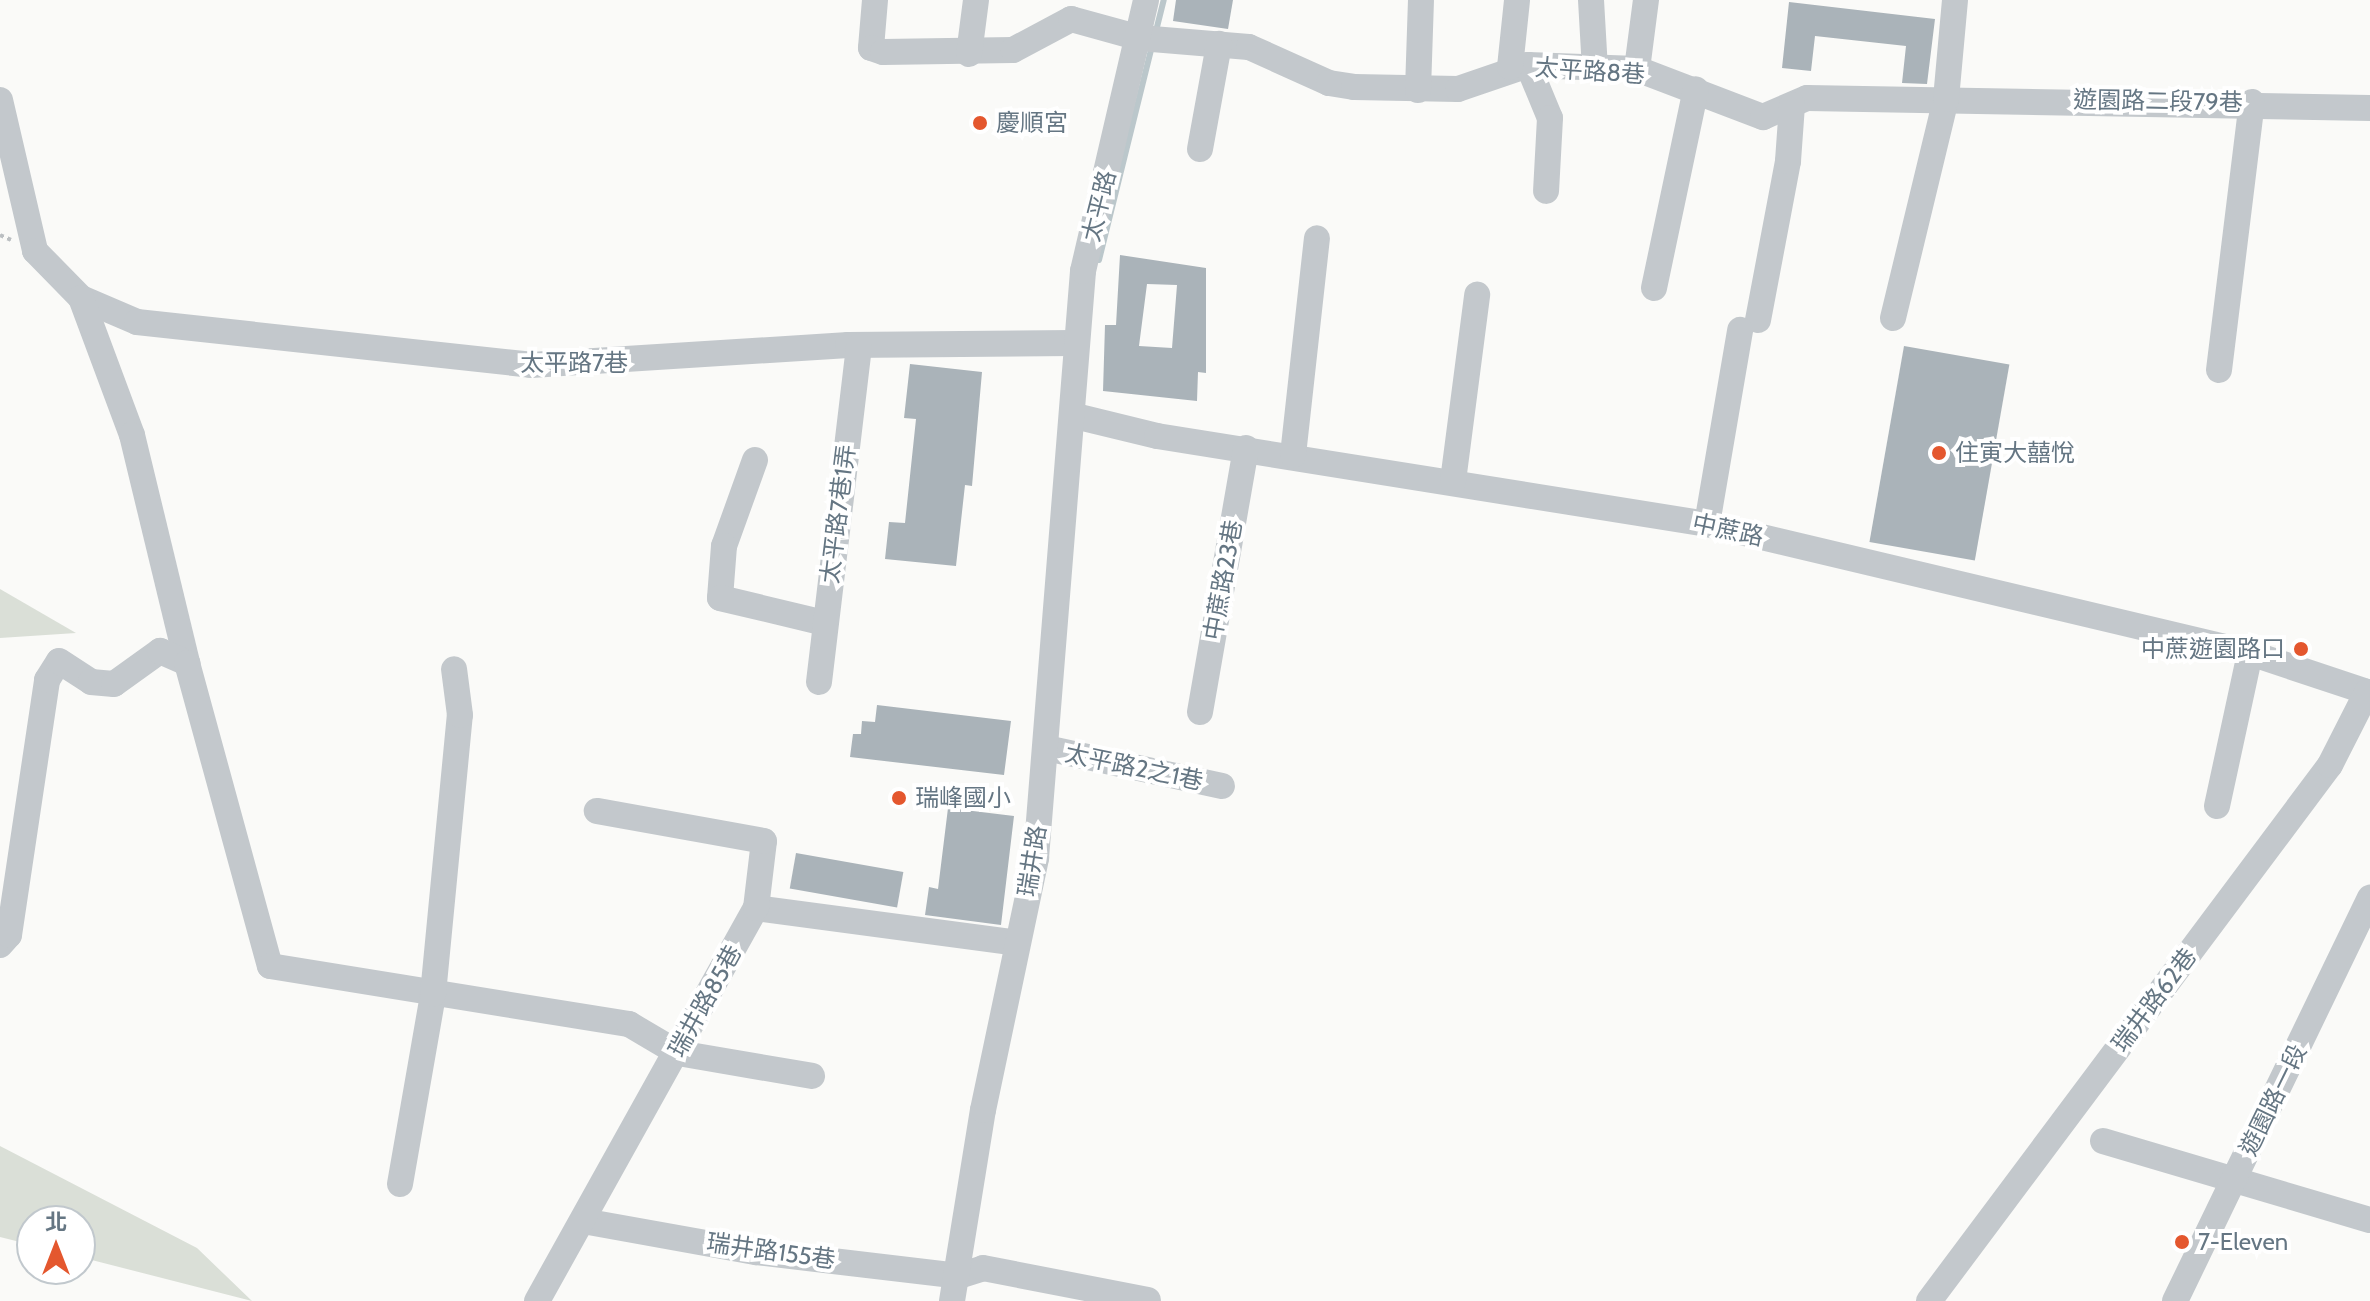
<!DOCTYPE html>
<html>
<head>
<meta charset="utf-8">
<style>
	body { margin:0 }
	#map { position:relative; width:2370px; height:1301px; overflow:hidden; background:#fafaf8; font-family:Cabin,"Noto Sans TC",sans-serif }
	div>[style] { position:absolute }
	.green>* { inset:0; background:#dadfd7 }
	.stream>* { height:6px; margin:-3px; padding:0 3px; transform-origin:3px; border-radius:3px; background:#bbc7cb }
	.building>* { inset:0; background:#aab3b9; transform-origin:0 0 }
	.path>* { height:4px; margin-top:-2px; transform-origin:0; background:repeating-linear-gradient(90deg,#bbbfc2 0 4px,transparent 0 8px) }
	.minor>* { height:26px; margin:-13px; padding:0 13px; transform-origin:13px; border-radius:13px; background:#c3c8cc }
	.dots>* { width:22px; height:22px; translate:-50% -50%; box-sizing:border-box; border:4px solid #fff; border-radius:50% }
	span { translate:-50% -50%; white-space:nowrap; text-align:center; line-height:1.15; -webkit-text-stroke:8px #fff; paint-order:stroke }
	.street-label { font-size:24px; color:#657683 }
	.poi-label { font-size:24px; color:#657683 }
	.left { translate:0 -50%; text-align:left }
	.right { translate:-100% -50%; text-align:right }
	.north { position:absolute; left:16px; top:1205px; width:80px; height:80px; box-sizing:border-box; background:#fff; border:2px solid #c1c8cd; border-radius:50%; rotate:0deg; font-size:22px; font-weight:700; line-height:32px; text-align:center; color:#657683 }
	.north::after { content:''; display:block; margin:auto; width:28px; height:36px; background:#e4572e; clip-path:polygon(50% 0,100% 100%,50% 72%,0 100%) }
</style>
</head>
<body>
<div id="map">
	<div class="green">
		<i style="clip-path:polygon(0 589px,76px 633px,0 638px)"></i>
		<i style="clip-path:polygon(0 1146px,197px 1248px,252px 1301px,80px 1257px,80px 1221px,32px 1221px,32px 1245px,0 1237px)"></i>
	</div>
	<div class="stream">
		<i style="left:1156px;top:31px;width:32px;rotate:-76deg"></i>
		<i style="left:1099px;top:260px;width:220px;rotate:-76.1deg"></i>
	</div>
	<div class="building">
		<i style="clip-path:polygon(1176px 0,1233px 0,1228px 29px,1173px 21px)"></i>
		<i style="clip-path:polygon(1789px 2px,1935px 19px,1927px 84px,1902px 83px,1906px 46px,1815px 36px,1811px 71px,1782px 68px)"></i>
		<i style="clip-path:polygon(evenodd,1120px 255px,1206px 268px,1206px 373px,1198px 372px,1197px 401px,1103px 391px,1105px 325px,1116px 325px,1120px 255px,1147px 284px,1177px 285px,1172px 348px,1139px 346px,1147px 284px)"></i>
		<i style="left:1904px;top:346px;width:107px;height:199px;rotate:10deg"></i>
		<i style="clip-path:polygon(910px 364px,982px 372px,972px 486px,965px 485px,956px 566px,885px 559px,889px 522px,905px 523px,916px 419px,904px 418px)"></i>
		<i style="clip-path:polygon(877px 705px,1011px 721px,1004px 775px,850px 757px,853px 734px,861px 734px,862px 721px,875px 722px)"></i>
		<i style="clip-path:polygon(948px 808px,1014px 816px,1001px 925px,925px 915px,929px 887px,938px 889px)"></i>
		<i style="left:796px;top:853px;width:109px;height:36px;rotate:10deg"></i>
	</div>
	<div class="path">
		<i style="left:0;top:235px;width:12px;rotate:24deg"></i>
	</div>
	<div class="minor">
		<i style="left:875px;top:0;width:48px;rotate:94.8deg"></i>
		<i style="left:871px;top:48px;width:13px;rotate:18deg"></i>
		<i style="left:883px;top:52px;width:130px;rotate:-0.9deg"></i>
		<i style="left:1013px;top:50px;width:66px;rotate:-28.1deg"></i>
		<i style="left:1071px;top:19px;width:72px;rotate:15.4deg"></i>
		<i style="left:1140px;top:38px;width:109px;rotate:4.7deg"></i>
		<i style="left:1249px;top:47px;width:88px;rotate:24.2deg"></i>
		<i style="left:1329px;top:83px;width:25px;rotate:9deg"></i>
		<i style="left:1354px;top:87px;width:104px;rotate:1.1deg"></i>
		<i style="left:1458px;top:89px;width:74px;rotate:-18.9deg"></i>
		<i style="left:1528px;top:65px;width:109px;rotate:2.1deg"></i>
		<i style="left:1637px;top:69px;width:135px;rotate:20.9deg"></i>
		<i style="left:1763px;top:117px;width:48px;rotate:-23.4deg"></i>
		<i style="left:1807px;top:98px;width:563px;rotate:1.02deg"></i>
		<i style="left:1591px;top:0;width:69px;rotate:86.7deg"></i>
		<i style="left:969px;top:54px;width:54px;rotate:-82.6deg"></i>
		<i style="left:1528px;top:65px;width:57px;rotate:67.5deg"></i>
		<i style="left:1550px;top:118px;width:73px;rotate:93.1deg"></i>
		<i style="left:1510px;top:67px;width:67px;rotate:-84deg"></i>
		<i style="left:1637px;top:69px;width:70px;rotate:-82.6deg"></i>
		<i style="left:1418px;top:90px;width:89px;rotate:-88.1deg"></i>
		<i style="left:0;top:100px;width:155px;rotate:76.9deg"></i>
		<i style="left:35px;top:251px;width:66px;rotate:45.6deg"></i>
		<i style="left:81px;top:298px;width:61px;rotate:23.2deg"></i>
		<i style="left:137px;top:322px;width:396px;rotate:6.2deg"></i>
		<i style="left:531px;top:365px;width:318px;rotate:-3.6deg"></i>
		<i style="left:848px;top:345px;width:225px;rotate:-0.5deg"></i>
		<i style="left:1200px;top:149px;width:107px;rotate:-79.7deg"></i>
		<i style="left:1654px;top:288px;width:203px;rotate:-78.1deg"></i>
		<i style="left:81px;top:298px;width:146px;rotate:69.6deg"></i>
		<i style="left:132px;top:435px;width:235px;rotate:76.4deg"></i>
		<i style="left:1893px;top:318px;width:225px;rotate:-76.4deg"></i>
		<i style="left:1946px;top:99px;width:99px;rotate:-84.8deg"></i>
		<i style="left:1758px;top:320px;width:162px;rotate:-79.3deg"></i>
		<i style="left:1788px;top:161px;width:56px;rotate:-85.9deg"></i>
		<i style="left:2219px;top:370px;width:270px;rotate:-83deg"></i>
		<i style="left:1075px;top:416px;width:84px;rotate:13.7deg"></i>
		<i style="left:1157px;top:436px;width:557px;rotate:9.09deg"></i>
		<i style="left:1707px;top:524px;width:558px;rotate:13.36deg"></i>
		<i style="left:2250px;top:653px;width:126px;rotate:18.4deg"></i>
		<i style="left:1293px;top:455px;width:218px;rotate:-83.7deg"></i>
		<i style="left:755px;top:460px;width:91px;rotate:109.8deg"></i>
		<i style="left:724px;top:546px;width:52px;rotate:94.4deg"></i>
		<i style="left:720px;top:598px;width:108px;rotate:13.4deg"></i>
		<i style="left:1453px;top:481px;width:188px;rotate:-82.6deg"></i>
		<i style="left:1707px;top:524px;width:197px;rotate:-80.3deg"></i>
		<i style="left:819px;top:682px;width:338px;rotate:-83.2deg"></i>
		<i style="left:1200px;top:712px;width:268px;rotate:-80.1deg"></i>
		<i style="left:1046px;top:748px;width:180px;rotate:12.2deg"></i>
		<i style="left:2217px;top:806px;width:157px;rotate:-77.8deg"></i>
		<i style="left:756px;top:908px;width:263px;rotate:7.6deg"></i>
		<i style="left:0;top:945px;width:13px;rotate:-48deg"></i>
		<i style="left:9px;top:935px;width:258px;rotate:-81.5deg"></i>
		<i style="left:47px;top:680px;width:22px;rotate:-58deg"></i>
		<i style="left:59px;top:661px;width:38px;rotate:33deg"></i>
		<i style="left:91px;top:682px;width:23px;rotate:5deg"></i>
		<i style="left:114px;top:684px;width:57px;rotate:-35.7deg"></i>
		<i style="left:160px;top:651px;width:30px;rotate:24deg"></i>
		<i style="left:187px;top:663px;width:314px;rotate:74.7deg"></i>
		<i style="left:270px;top:966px;width:364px;rotate:9.2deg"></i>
		<i style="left:629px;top:1024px;width:57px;rotate:30.6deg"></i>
		<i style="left:678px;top:1053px;width:136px;rotate:9.7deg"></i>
		<i style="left:2103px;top:1141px;width:278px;rotate:16.5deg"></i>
		<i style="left:400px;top:1184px;width:193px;rotate:-80.1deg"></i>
		<i style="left:433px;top:994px;width:280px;rotate:-84.5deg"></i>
		<i style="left:460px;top:715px;width:46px;rotate:-97.4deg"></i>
		<i style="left:583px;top:1221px;width:176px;rotate:10.2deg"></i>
		<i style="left:756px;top:1252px;width:204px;rotate:6.7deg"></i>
		<i style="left:959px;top:1276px;width:25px;rotate:-18deg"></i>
		<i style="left:983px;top:1268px;width:168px;rotate:11deg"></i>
		<i style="left:537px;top:1301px;width:450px;rotate:-60.9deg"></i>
		<i style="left:756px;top:908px;width:67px;rotate:-83.2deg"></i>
		<i style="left:764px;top:841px;width:170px;rotate:-169.8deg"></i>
		<i style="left:952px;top:1301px;width:193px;rotate:-80.8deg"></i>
		<i style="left:983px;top:1110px;width:258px;rotate:-78.1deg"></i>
		<i style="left:1036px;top:858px;width:589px;rotate:-85.42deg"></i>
		<i style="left:1083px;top:271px;width:278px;rotate:-76.9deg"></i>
		<i style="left:1929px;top:1301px;width:669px;rotate:-53.2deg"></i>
		<i style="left:2330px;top:765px;width:82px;rotate:-63.1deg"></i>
		<i style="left:2175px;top:1301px;width:448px;rotate:-64.2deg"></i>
	</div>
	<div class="dots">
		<i style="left:980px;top:123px;background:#e4572e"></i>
		<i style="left:1939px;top:453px;background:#e4572e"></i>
		<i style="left:2301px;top:649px;background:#e4572e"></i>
		<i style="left:899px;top:798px;background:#e4572e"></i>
		<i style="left:2182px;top:1242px;background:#e4572e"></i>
	</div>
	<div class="street-label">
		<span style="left:1590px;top:71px;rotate:4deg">太平路8巷</span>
		<span style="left:2158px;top:101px;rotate:1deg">遊園路二段79巷</span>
		<span style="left:1099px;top:206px;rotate:-76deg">太平路</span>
		<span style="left:574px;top:363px">太平路7巷</span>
		<span style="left:838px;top:514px;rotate:-83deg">太平路7巷1弄</span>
		<span style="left:1728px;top:530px;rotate:12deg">中蔗路</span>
		<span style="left:1223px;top:580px;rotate:-80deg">中蔗路23巷</span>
		<span style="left:1134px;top:767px;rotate:12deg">太平路2之1巷</span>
		<span style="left:1032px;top:861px;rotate:-81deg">瑞井路</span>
		<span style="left:2154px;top:1000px;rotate:-53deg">瑞井路62巷</span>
		<span style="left:705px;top:1001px;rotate:-61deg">瑞井路85巷</span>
		<span style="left:2273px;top:1100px;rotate:-64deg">遊園路一段</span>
		<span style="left:771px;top:1251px;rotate:8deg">瑞井路155巷</span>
	</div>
	<div class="poi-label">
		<span class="left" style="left:996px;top:123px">慶順宮</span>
		<span class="left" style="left:1955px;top:453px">住寅大囍悅</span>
		<span class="right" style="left:2285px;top:649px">中蔗遊園路口</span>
		<span class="left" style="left:915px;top:798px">瑞峰國小</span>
		<span class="left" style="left:2198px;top:1242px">7-Eleven</span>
	</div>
	<div class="north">北</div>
</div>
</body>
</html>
